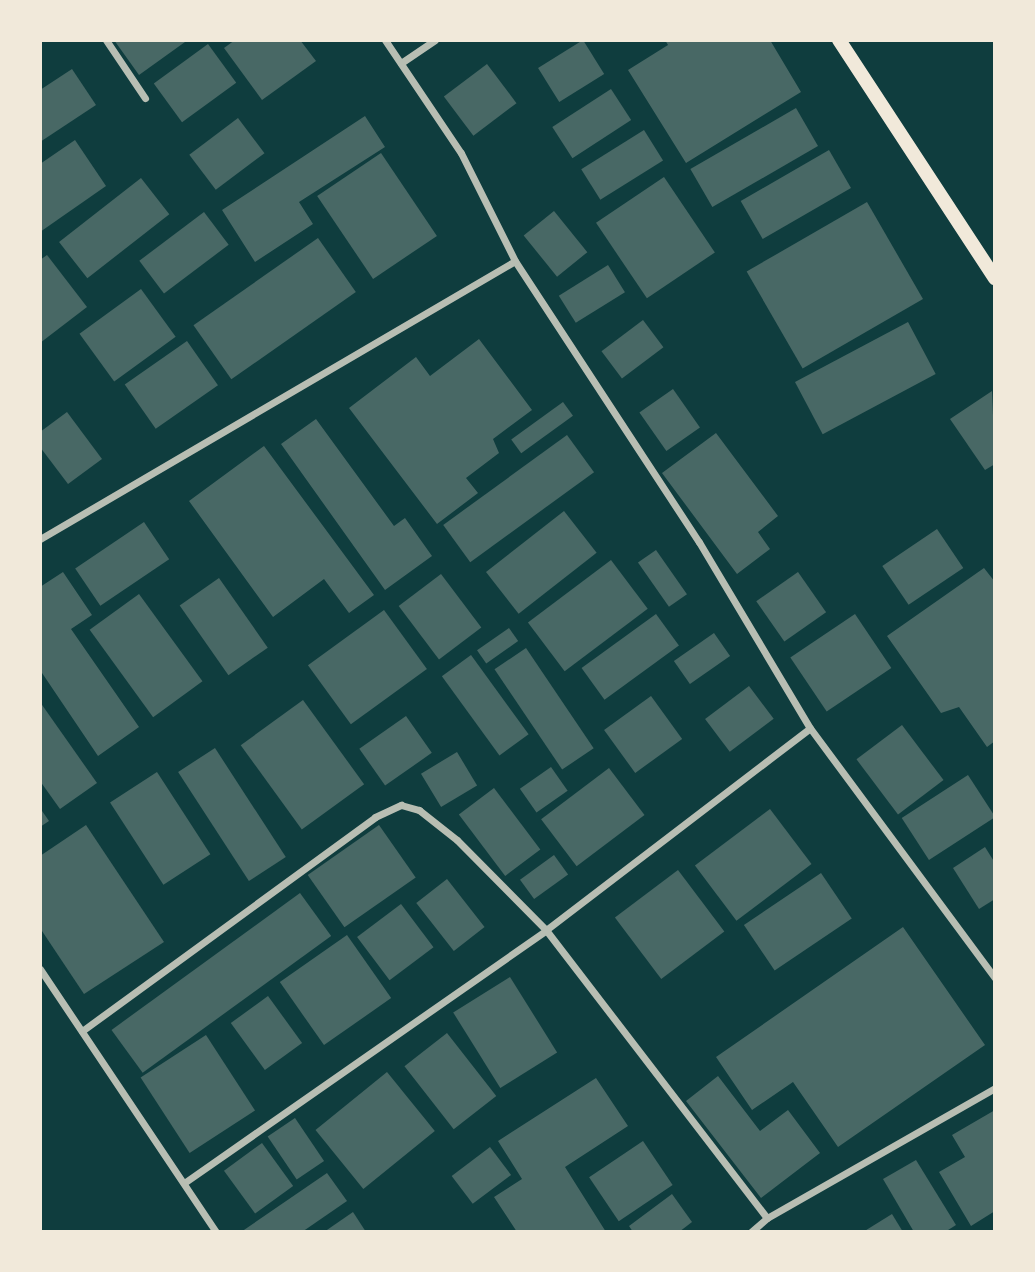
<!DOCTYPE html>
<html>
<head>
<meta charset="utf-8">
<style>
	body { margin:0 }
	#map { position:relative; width:1035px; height:1272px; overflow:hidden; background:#0f3d3e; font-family:"Golos Text",sans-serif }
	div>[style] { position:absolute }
	.building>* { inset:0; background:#486865; transform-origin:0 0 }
	.minor>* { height:7px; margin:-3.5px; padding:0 3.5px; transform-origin:3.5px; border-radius:3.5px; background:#b8beb3 }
	.secondary>* { height:14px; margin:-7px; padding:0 7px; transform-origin:7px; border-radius:7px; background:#f1e9da }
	span { translate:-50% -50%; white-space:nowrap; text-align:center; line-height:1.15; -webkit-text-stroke:6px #f1e9da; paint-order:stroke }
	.frame { position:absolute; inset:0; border:42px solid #f1e9da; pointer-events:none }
</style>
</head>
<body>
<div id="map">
	<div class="building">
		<i style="clip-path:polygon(114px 40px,184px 40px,185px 42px,139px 75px)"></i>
		<i style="clip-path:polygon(235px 40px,300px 40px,316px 61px,262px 100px,224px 48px)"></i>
		<i style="left:583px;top:40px;width:40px;height:53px;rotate:58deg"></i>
		<i style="clip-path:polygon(665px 40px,770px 40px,801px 92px,686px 163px,628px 70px,668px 45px)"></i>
		<i style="left:208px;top:44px;width:48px;height:67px;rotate:54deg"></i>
		<i style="left:487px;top:64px;width:49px;height:54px;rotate:53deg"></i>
		<i style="clip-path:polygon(72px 69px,96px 105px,40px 142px,40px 90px)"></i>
		<i style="left:611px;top:89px;width:37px;height:70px;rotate:57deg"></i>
		<i style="left:796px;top:108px;width:44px;height:122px;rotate:60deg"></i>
		<i style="clip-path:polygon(365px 116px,385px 147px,299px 202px,313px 224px,255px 262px,222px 210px)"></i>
		<i style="left:238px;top:118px;width:44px;height:61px;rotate:53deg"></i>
		<i style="left:644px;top:130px;width:36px;height:74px;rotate:58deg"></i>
		<i style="clip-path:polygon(75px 140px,106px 186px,40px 232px,40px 164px)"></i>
		<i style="left:829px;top:150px;width:44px;height:102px;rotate:60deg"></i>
		<i style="left:381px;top:153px;width:100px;height:77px;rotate:56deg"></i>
		<i style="left:664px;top:177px;width:91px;height:82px;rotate:56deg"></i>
		<i style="left:141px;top:178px;width:46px;height:104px;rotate:52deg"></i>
		<i style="left:867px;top:202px;width:112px;height:139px;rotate:60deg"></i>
		<i style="left:554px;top:211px;width:53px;height:39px;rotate:51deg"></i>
		<i style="left:204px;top:212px;width:41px;height:81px;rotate:53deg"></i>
		<i style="left:318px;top:238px;width:66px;height:152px;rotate:55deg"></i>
		<i style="clip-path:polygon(47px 255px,87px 307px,40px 343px,40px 260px)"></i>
		<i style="left:608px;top:265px;width:32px;height:58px;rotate:58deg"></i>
		<i style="left:141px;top:289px;width:59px;height:76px;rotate:54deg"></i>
		<i style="left:643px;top:320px;width:34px;height:52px;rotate:53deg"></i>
		<i style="left:908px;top:322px;width:59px;height:128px;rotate:62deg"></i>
		<i style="clip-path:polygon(479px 339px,532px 410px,493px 439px,499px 453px,466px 478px,478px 493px,437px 524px,349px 408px,416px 357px,430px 376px)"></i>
		<i style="left:187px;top:341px;width:54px;height:76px;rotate:55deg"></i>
		<i style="left:673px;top:389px;width:47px;height:41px;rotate:55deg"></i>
		<i style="clip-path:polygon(992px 391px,995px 464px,985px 470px,950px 419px)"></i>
		<i style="left:563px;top:402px;width:17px;height:64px;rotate:54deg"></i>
		<i style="clip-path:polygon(67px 412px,102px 459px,68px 484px,40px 447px,40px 432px)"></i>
		<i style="clip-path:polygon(316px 419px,394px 526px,405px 518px,432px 556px,385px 590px,281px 444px)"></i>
		<i style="clip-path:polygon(716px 433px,778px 516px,758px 532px,770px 549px,737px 574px,662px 473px)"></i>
		<i style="left:567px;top:435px;width:46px;height:153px;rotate:54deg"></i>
		<i style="clip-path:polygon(264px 446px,374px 595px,349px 613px,324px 579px,273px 617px,189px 501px)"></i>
		<i style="left:564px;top:511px;width:53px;height:99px;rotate:52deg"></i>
		<i style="left:144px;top:522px;width:45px;height:83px;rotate:56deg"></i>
		<i style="left:937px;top:529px;width:47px;height:66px;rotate:56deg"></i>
		<i style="left:656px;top:550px;width:54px;height:22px;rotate:55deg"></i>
		<i style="left:611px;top:560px;width:61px;height:104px;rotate:53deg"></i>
		<i style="clip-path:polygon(984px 568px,995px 582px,995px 741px,987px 747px,959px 707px,941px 713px,887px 636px)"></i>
		<i style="clip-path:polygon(63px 572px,92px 615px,71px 629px,139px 727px,98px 756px,40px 670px,40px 587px)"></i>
		<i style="left:798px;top:572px;width:49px;height:51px;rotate:55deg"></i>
		<i style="left:441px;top:574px;width:67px;height:53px;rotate:53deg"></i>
		<i style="left:219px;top:578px;width:85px;height:48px;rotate:55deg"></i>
		<i style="left:139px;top:594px;width:108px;height:61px;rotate:54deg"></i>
		<i style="left:384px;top:610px;width:73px;height:94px;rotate:54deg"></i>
		<i style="left:656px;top:614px;width:39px;height:92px;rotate:54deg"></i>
		<i style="left:855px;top:614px;width:65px;height:78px;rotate:56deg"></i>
		<i style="left:509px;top:628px;width:16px;height:39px;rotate:55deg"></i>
		<i style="left:714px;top:633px;width:28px;height:49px;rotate:55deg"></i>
		<i style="left:526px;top:648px;width:121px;height:38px;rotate:56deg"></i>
		<i style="left:471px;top:655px;width:98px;height:36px;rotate:54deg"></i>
		<i style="left:749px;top:686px;width:41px;height:55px;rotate:53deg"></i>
		<i style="left:651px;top:696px;width:53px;height:58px;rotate:54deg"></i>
		<i style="left:303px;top:700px;width:104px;height:77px;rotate:54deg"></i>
		<i style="clip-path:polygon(40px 702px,97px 783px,60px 809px,40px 781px)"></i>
		<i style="left:406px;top:716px;width:45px;height:57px;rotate:55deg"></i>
		<i style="left:902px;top:725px;width:69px;height:57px;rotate:53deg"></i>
		<i style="left:215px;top:748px;width:130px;height:44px;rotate:57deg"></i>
		<i style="left:457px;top:752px;width:39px;height:42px;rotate:59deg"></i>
		<i style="left:551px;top:767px;width:29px;height:38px;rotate:55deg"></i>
		<i style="left:609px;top:768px;width:59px;height:85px;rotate:53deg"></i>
		<i style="left:157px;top:772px;width:98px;height:56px;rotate:57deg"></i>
		<i style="left:968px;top:775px;width:50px;height:79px;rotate:57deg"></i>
		<i style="left:494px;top:788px;width:77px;height:44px;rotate:53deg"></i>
		<i style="clip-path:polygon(40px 808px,49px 821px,40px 827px)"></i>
		<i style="left:770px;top:809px;width:69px;height:94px;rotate:53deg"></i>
		<i style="clip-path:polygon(86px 825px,164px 942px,84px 994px,40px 928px,40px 856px)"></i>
		<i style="left:379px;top:825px;width:64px;height:87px;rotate:55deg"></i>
		<i style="clip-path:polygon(985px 847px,995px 863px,995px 899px,979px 909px,953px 868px)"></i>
		<i style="left:554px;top:855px;width:24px;height:42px;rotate:54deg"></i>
		<i style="left:678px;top:870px;width:77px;height:79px;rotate:53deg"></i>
		<i style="left:821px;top:873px;width:55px;height:93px;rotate:56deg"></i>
		<i style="left:447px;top:879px;width:61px;height:39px;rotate:52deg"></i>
		<i style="left:300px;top:893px;width:53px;height:233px;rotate:54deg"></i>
		<i style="left:401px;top:904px;width:54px;height:55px;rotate:53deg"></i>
		<i style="clip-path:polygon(903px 927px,985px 1045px,838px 1147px,793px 1082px,752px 1110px,716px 1057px)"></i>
		<i style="left:347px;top:935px;width:77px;height:82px;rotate:55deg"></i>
		<i style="left:510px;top:977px;width:89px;height:67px;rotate:58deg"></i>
		<i style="left:268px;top:996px;width:58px;height:46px;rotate:54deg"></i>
		<i style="left:447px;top:1033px;width:80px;height:54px;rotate:52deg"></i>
		<i style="left:206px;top:1035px;width:90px;height:78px;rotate:57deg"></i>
		<i style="left:387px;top:1072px;width:76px;height:92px;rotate:51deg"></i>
		<i style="clip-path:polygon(718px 1076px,760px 1131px,788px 1110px,820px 1153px,761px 1198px,686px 1101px)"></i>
		<i style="clip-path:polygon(596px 1078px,628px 1126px,565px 1167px,606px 1232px,517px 1232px,494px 1197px,522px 1179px,498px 1141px)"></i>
		<i style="clip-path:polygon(995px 1110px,995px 1211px,971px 1226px,939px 1172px,965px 1157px,952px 1135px)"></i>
		<i style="left:295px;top:1118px;width:52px;height:33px;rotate:56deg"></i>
		<i style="left:643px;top:1141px;width:53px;height:65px;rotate:56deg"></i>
		<i style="left:262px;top:1143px;width:53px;height:47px;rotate:54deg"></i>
		<i style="left:490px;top:1147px;width:35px;height:48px;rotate:53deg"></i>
		<i style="clip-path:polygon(916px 1160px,956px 1225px,945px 1232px,914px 1232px,883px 1179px)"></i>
		<i style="clip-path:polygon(327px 1173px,347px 1201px,302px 1232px,241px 1232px)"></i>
		<i style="clip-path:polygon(672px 1194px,692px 1222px,679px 1232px,633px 1232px,629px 1226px)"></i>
		<i style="clip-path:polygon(353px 1212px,366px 1232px,324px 1232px)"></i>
		<i style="clip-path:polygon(892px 1214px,903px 1232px,863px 1232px)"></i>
	</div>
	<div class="minor">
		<i style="left:106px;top:40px;width:70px;rotate:56.1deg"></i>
		<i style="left:385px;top:40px;width:136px;rotate:56.1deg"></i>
		<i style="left:461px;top:153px;width:121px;rotate:63.4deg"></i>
		<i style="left:515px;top:261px;width:336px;rotate:56.8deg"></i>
		<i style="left:699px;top:542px;width:217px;rotate:59.2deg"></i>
		<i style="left:810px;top:728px;width:311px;rotate:53.5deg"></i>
		<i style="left:401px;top:63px;width:41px;rotate:-34.1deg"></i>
		<i style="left:40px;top:539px;width:550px;rotate:-30.34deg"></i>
		<i style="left:40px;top:969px;width:316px;rotate:56.2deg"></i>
		<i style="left:82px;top:1031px;width:363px;rotate:-36.1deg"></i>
		<i style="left:375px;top:817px;width:29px;rotate:-25deg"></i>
		<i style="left:401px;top:805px;width:19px;rotate:16deg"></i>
		<i style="left:419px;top:810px;width:48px;rotate:38.3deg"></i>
		<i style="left:457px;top:840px;width:127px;rotate:45.3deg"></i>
		<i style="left:546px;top:930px;width:363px;rotate:52.5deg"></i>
		<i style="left:184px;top:1183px;width:442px;rotate:-34.9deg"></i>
		<i style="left:546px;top:930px;width:332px;rotate:-37.4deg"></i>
		<i style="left:751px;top:1232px;width:21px;rotate:-41deg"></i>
		<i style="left:767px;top:1218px;width:262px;rotate:-29.7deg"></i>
	</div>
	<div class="secondary">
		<i style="left:839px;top:40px;width:285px;rotate:56.8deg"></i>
	</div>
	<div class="frame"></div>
</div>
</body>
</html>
